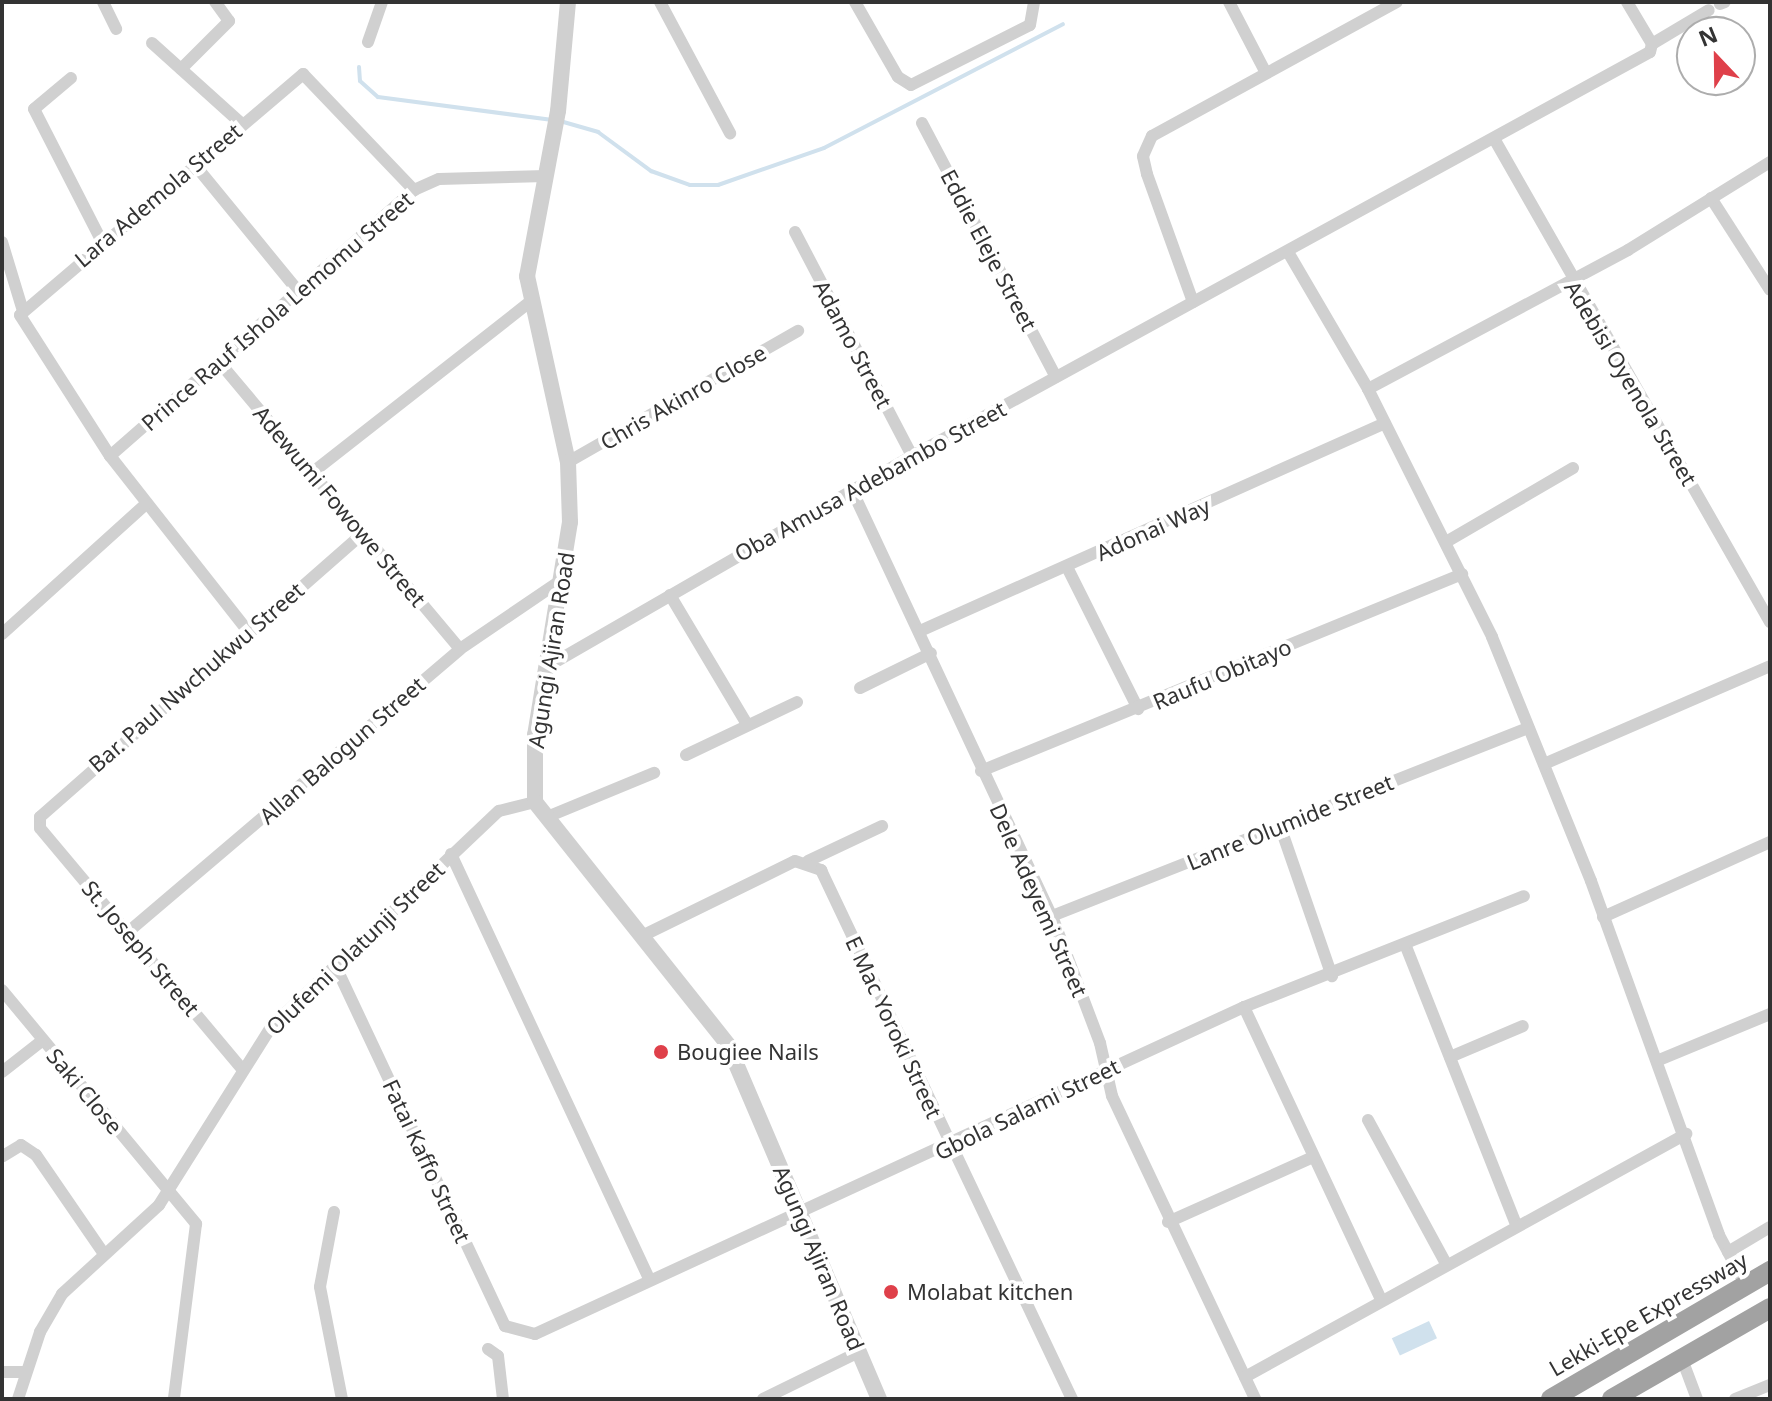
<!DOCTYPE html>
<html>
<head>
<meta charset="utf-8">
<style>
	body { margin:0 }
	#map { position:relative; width:1772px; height:1401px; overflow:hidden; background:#fff; font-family:"Noto Sans",sans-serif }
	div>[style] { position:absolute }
	.water>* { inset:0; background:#d0e1ed; transform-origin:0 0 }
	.stream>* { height:4px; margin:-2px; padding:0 2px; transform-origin:2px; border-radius:2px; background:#d0e1ed }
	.minor>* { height:12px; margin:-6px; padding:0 6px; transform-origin:6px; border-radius:6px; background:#d0d0d0 }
	.tertiary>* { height:16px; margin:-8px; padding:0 8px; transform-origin:8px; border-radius:8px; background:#d0d0d0 }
	.trunk>* { height:20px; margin:-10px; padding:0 10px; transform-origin:10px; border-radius:10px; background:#a2a2a2 }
	.dots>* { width:22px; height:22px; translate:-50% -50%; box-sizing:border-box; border:4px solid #fff; border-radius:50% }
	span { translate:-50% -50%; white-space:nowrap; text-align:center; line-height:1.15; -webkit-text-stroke:8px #fff; paint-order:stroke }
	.street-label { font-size:22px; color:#333 }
	.poi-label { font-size:22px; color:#333 }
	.left { translate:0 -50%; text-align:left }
	.frame { position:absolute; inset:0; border:4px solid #333; pointer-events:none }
	.north { position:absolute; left:1676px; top:16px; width:80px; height:80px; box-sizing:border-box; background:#fff; border:2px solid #adadad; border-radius:50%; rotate:338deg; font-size:22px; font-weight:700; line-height:32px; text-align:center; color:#333 }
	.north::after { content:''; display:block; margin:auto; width:28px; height:36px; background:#df404a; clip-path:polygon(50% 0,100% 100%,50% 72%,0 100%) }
</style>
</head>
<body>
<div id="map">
	<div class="water">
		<i style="left:1429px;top:1321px;width:19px;height:41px;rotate:65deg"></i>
	</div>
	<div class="stream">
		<i style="left:359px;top:67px;width:14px;rotate:86deg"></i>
		<i style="left:360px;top:81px;width:24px;rotate:42deg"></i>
		<i style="left:378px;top:97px;width:176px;rotate:7.5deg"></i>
		<i style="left:560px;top:121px;width:40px;rotate:16deg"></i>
		<i style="left:598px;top:132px;width:66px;rotate:36.3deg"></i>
		<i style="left:651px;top:171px;width:41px;rotate:19.7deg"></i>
		<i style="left:690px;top:185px;width:28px"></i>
		<i style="left:718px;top:185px;width:112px;rotate:-19.2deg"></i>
		<i style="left:824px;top:148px;width:269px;rotate:-27.4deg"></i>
	</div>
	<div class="minor">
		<i style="left:103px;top:2px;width:30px;rotate:64deg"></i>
		<i style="left:660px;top:2px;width:149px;rotate:61.9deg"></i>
		<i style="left:855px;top:2px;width:86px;rotate:60.2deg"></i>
		<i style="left:898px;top:77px;width:15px;rotate:32deg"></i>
		<i style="left:911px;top:85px;width:133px;rotate:-26.8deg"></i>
		<i style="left:1030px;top:25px;width:23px;rotate:-80deg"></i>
		<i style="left:1229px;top:2px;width:80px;rotate:62.5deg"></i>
		<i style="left:1720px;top:4px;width:5px;rotate:-22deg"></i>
		<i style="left:368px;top:42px;width:42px;rotate:-70.7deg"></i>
		<i style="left:152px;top:43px;width:121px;rotate:42deg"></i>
		<i style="left:1652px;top:44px;width:66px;rotate:-30.8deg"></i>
		<i style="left:181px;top:69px;width:68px;rotate:-45deg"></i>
		<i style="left:229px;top:21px;width:24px;rotate:-126deg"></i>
		<i style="left:71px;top:78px;width:48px;rotate:140deg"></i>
		<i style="left:34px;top:109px;width:149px;rotate:62.9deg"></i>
		<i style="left:922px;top:123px;width:287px;rotate:62.2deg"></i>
		<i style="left:1496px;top:142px;width:553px;rotate:60.28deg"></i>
		<i style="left:195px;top:165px;width:163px;rotate:50.7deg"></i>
		<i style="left:1711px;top:198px;width:109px;rotate:57.3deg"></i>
		<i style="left:795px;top:232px;width:253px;rotate:62.4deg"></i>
		<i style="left:2px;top:242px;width:69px;rotate:73.1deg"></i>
		<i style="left:1288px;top:252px;width:159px;rotate:59.7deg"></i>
		<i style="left:1368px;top:389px;width:277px;rotate:63.4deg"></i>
		<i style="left:1492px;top:637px;width:263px;rotate:67.9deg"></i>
		<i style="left:1591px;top:881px;width:376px;rotate:70.1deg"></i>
		<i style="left:1719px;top:1235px;width:55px;rotate:62deg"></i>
		<i style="left:1193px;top:302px;width:136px;rotate:-109.8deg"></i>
		<i style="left:1147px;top:174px;width:18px;rotate:-103deg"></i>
		<i style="left:1143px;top:156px;width:22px;rotate:-66deg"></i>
		<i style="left:1152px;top:136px;width:279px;rotate:-28.7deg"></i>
		<i style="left:220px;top:363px;width:373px;rotate:50deg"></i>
		<i style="left:1368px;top:389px;width:295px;rotate:-28.1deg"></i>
		<i style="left:1628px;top:250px;width:167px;rotate:-31.8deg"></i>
		<i style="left:110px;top:456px;width:404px;rotate:-41.2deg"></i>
		<i style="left:414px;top:190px;width:27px;rotate:-24deg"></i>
		<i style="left:439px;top:179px;width:107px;rotate:-1.6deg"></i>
		<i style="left:568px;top:462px;width:265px;rotate:-29.7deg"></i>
		<i style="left:313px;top:472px;width:277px;rotate:-38.1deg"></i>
		<i style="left:852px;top:490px;width:471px;rotate:64.9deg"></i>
		<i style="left:1052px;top:916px;width:136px;rotate:69.3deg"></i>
		<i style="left:1100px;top:1043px;width:54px;rotate:77.2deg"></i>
		<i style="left:1112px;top:1096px;width:335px;rotate:64.7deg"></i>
		<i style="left:1446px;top:542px;width:147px;rotate:-30.2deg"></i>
		<i style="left:1067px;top:567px;width:159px;rotate:63.4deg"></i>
		<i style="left:670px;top:595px;width:150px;rotate:59.2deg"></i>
		<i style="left:247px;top:630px;width:221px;rotate:-128.2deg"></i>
		<i style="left:110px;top:456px;width:167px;rotate:-122.6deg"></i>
		<i style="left:20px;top:315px;width:372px;rotate:-40.4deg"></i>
		<i style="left:303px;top:74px;width:161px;rotate:46.3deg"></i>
		<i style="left:920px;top:631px;width:509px;rotate:-24.1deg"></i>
		<i style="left:2px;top:634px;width:194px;rotate:-42.1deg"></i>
		<i style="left:550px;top:665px;width:418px;rotate:-30deg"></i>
		<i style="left:912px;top:456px;width:841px;rotate:-28.7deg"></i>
		<i style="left:1650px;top:52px;width:8px;rotate:-76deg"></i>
		<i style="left:1652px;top:44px;width:49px;rotate:-120.8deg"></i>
		<i style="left:860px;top:688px;width:79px;rotate:-26.2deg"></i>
		<i style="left:686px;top:755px;width:123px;rotate:-25.5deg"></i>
		<i style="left:1544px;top:764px;width:246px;rotate:-23.4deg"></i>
		<i style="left:981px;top:771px;width:520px;rotate:-22.27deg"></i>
		<i style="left:547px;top:817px;width:116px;rotate:-22.4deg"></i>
		<i style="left:1280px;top:826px;width:159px;rotate:70.9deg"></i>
		<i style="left:451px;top:854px;width:470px;rotate:65deg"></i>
		<i style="left:808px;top:861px;width:82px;rotate:-25.3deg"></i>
		<i style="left:1052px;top:916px;width:512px;rotate:-21.55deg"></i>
		<i style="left:1603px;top:917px;width:183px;rotate:-24.2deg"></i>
		<i style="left:128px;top:932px;width:436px;rotate:-40.4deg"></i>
		<i style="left:460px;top:649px;width:125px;rotate:-34.2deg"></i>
		<i style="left:642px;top:936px;width:170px;rotate:-26.1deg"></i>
		<i style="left:795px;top:861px;width:28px;rotate:19deg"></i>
		<i style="left:821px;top:870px;width:586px;rotate:64.62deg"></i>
		<i style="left:1405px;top:944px;width:299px;rotate:68.4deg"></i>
		<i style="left:336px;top:967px;width:397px;rotate:64.8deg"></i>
		<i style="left:505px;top:1326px;width:31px;rotate:15deg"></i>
		<i style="left:535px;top:1334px;width:781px;rotate:-24.76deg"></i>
		<i style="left:1244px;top:1007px;width:301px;rotate:-21.6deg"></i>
		<i style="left:2px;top:990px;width:304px;rotate:50.3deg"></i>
		<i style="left:196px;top:1224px;width:176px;rotate:97.2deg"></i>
		<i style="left:1244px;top:1007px;width:323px;rotate:64.9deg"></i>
		<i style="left:1450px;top:1057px;width:79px;rotate:-23deg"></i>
		<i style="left:1659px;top:1060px;width:120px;rotate:-22.5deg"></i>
		<i style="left:242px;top:1069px;width:314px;rotate:-130deg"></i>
		<i style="left:40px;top:828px;width:11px;rotate:-90deg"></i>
		<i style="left:40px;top:817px;width:430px;rotate:-41.3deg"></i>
		<i style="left:2px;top:1072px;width:52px;rotate:-38deg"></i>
		<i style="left:1368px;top:1120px;width:162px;rotate:61.5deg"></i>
		<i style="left:3px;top:1156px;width:21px;rotate:-31deg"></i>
		<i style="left:21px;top:1145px;width:18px;rotate:34deg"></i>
		<i style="left:36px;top:1155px;width:116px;rotate:55.5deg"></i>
		<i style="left:334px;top:1212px;width:76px;rotate:100.6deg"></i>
		<i style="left:320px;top:1287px;width:114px;rotate:78.9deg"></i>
		<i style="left:1168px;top:1222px;width:159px;rotate:-24.1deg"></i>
		<i style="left:1728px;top:1252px;width:49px;rotate:-30.8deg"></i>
		<i style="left:488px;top:1349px;width:12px;rotate:35deg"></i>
		<i style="left:498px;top:1356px;width:43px;rotate:83.4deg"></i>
		<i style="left:1682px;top:1359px;width:43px;rotate:69.4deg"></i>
		<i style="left:2px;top:1372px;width:22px"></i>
		<i style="left:1245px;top:1377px;width:504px;rotate:-28.86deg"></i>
		<i style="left:18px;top:1399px;width:71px;rotate:-71.8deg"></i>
		<i style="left:40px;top:1332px;width:44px;rotate:-59.9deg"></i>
		<i style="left:62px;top:1294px;width:132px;rotate:-42.5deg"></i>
		<i style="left:159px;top:1205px;width:210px;rotate:-57.8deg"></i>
		<i style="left:271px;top:1027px;width:314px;rotate:-43.5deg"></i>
		<i style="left:499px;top:811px;width:37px;rotate:-14deg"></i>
		<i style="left:763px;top:1399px;width:107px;rotate:-26.1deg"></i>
		<i style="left:1735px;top:1399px;width:38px;rotate:-22deg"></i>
	</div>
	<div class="tertiary">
		<i style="left:568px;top:2px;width:109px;rotate:95.2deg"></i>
		<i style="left:558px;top:111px;width:168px;rotate:100.6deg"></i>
		<i style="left:527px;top:276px;width:190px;rotate:77.6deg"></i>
		<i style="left:568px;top:462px;width:60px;rotate:88.1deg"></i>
		<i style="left:570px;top:522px;width:216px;rotate:99.3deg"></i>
		<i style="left:535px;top:735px;width:67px;rotate:90deg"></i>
		<i style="left:535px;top:802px;width:310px;rotate:51.5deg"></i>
		<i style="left:728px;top:1045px;width:385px;rotate:66.9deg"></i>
	</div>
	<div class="trunk">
		<i style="left:1551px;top:1399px;width:254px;rotate:-30.3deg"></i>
		<i style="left:1612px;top:1399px;width:182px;rotate:-29.9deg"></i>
	</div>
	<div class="dots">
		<i style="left:661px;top:1052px;background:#df404a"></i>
		<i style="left:891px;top:1292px;background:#df404a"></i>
	</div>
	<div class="street-label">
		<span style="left:158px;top:195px;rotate:-40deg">Lara Ademola Street</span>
		<span style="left:989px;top:250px;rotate:62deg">Eddie Eleje Street</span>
		<span style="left:277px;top:311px;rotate:-41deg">Prince Rauf Ishola Lemomu Street</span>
		<span style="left:853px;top:344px;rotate:62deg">Adamo Street</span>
		<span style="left:1631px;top:383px;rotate:59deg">Adebisi Oyenola Street</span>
		<span style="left:683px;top:397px;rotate:-30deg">Chris Akinro Close</span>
		<span style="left:870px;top:481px;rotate:-29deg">Oba Amusa Adebambo Street</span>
		<span style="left:340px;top:506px;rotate:50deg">Adewumi Fowowe Street</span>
		<span style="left:1153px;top:529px;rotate:-24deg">Adonai Way</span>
		<span style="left:551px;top:650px;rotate:-81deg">Agungi Ajiran Road</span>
		<span style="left:1222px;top:674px;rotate:-23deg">Raufu Obitayo</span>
		<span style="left:196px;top:677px;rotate:-41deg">Bar. Paul Nwchukwu Street</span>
		<span style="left:342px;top:750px;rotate:-41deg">Allan Balogun Street</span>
		<span style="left:1290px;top:822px;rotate:-22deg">Lanre Olumide Street</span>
		<span style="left:1039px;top:900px;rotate:66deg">Dele Adeyemi Street</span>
		<span style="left:141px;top:948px;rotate:50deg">St. Joseph Street</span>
		<span style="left:355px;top:948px;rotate:-44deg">Olufemi Olatunji Street</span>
		<span style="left:894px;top:1027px;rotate:65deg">E Mac Yoroki Street</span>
		<span style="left:85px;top:1091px;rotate:50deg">Saki Close</span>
		<span style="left:1027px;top:1109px;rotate:-26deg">Gbola Salami Street</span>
		<span style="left:427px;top:1161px;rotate:65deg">Fatai Kaffo Street</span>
		<span style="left:819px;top:1258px;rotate:67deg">Agungi Ajiran Road</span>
		<span style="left:1648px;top:1314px;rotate:-30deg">Lekki-Epe Expressway</span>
	</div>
	<div class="poi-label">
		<span class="left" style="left:677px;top:1052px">Bougiee Nails</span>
		<span class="left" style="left:907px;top:1292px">Molabat kitchen</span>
	</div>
	<div class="frame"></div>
	<div class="north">N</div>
</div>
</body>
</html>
